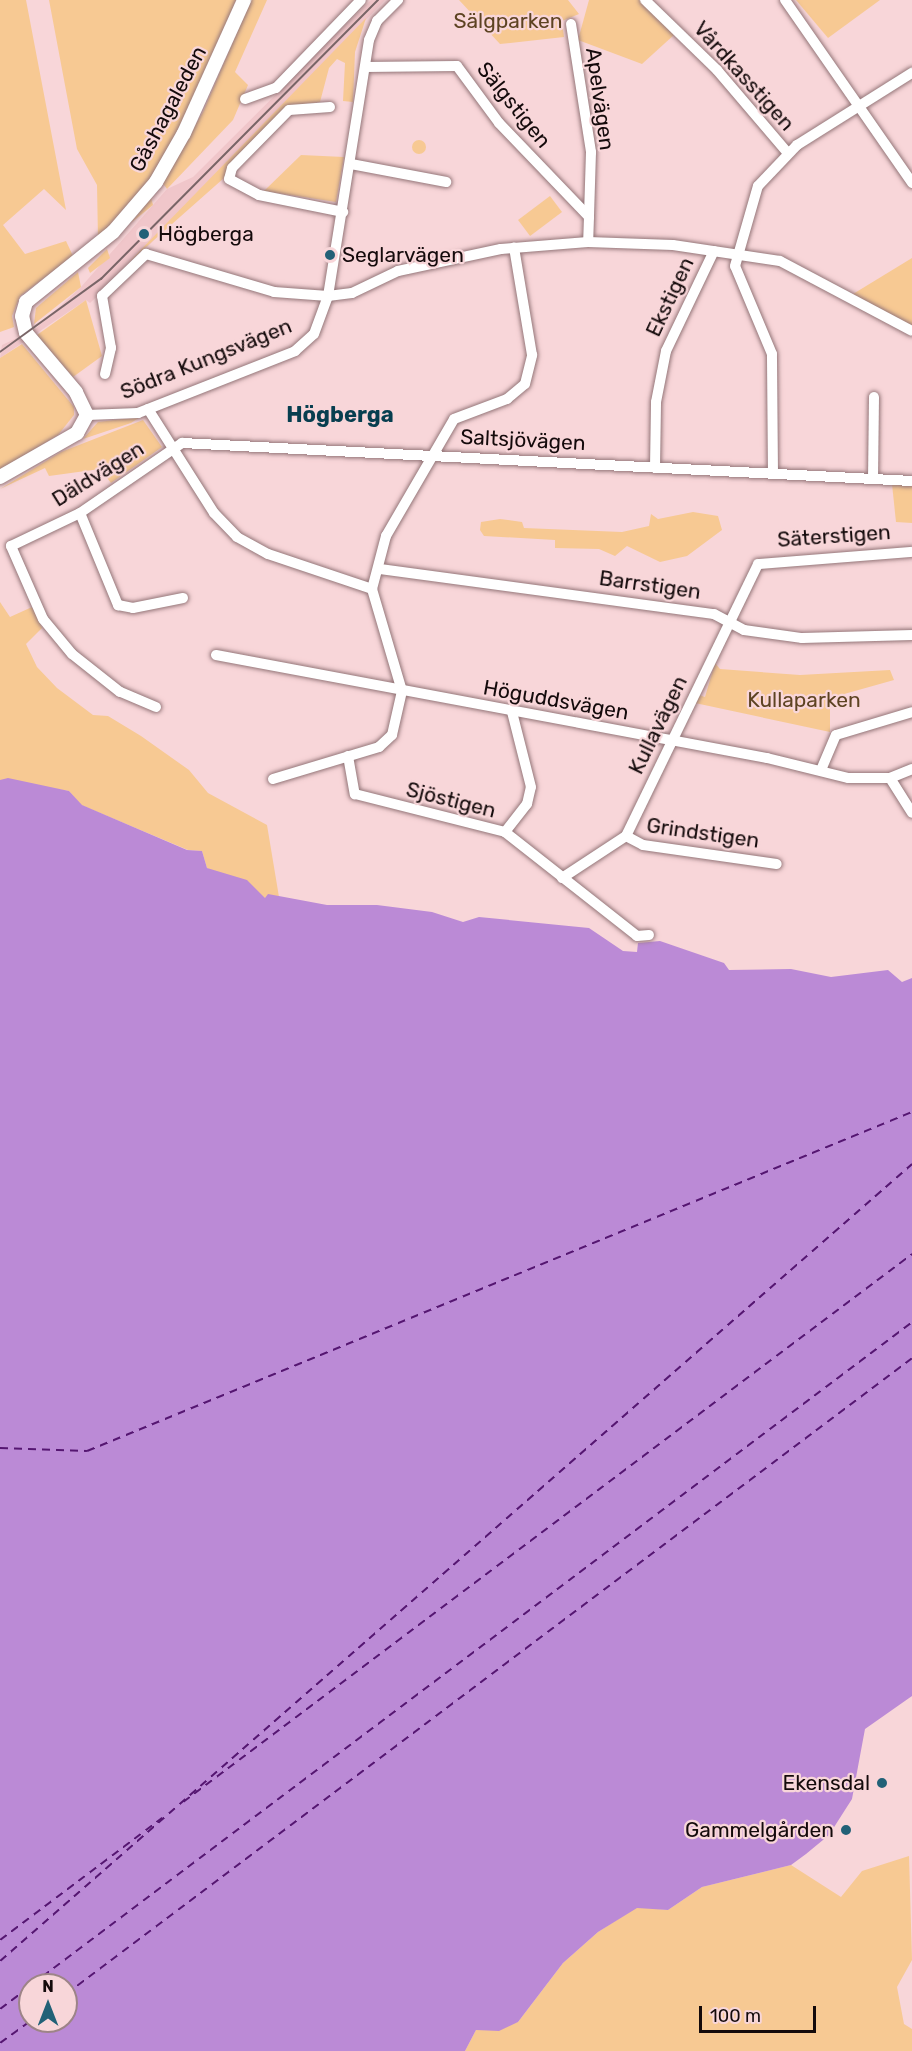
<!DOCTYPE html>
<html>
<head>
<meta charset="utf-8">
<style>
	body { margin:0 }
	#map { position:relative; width:912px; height:2051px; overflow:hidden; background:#f8d6d9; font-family:Rubik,sans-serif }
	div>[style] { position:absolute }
	.built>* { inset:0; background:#f0c6ca }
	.green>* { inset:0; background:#f7c993; transform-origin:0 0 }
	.round { border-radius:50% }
	.water>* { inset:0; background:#bb8ad6 }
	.ferry>* { height:1.5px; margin-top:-0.75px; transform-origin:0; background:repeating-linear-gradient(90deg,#551671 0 8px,transparent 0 14px) }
	.roads { filter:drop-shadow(0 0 2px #947679) drop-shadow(0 0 2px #947679) }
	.minor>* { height:10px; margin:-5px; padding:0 5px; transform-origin:5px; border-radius:5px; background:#fff }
	.major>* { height:14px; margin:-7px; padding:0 7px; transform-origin:7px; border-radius:7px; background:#fff }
	.tram>* { height:1.5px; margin:-0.75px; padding:0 0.75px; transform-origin:0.75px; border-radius:0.75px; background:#796567 }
	.dots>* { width:16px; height:16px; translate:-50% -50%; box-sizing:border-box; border:3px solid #f8d6d9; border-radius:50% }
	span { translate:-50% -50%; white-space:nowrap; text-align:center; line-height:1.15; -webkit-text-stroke:4.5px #f8d6d9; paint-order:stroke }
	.park-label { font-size:21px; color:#5d4322 }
	.street-label { font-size:21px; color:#140a0b }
	.poi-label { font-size:21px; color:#140a0b }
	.left { translate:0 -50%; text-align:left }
	.right { translate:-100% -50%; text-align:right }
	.neighbourhood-label { font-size:22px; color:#073e4f; font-weight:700 }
	.north { position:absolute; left:18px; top:1973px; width:60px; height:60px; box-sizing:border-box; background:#f8d6d9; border:2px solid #9d8487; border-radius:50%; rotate:0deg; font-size:16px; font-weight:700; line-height:24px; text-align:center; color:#140a0b }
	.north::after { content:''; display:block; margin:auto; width:21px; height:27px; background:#226177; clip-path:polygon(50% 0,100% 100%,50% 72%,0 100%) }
	.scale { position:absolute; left:699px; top:2006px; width:117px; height:27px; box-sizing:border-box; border:3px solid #140a0b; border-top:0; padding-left:8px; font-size:18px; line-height:21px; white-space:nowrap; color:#140a0b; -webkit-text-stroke:4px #f8d6d9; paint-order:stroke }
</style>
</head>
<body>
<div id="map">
	<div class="built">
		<i style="clip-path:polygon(371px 0,385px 0,130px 265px,90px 303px,86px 300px,0 358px,2px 345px,34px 330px,81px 287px,167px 189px,193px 177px)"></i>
	</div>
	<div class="green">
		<i style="clip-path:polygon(0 0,26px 0,66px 210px,44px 189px,3px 225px,25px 254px,66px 241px,73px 256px,20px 296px,12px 316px,14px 327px,0 332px)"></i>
		<i style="clip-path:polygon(49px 0,236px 0,191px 106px,147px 184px,98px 239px,97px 185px,77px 149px)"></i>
		<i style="clip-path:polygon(251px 0,267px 0,235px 72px,248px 85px,233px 120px,167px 189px,162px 182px,203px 112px)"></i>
		<i style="clip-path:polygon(459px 0,568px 0,579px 14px,562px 21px,564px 37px,500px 44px)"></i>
		<i style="clip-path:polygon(589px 0,641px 0,675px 34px,642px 64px,578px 40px)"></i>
		<i style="clip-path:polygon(796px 0,880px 0,828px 38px)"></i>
		<i style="clip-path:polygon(366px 18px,355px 52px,353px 102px,343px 101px,345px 63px,337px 59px,329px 68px,320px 102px,290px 106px,224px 178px,128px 263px)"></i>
		<i class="round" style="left:412px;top:140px;width:14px;height:14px"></i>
		<i style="clip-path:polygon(301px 155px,344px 157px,336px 202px,264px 191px)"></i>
		<i style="left:550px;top:196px;width:20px;height:40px;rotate:53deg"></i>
		<i style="clip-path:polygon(151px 198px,153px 205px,131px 223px)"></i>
		<i style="clip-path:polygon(107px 249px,110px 258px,90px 273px,88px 268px)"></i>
		<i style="clip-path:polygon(912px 258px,912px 327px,853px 294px)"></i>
		<i style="clip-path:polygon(78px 272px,81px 287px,34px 324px,36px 308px)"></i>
		<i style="clip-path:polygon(86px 300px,102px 356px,73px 377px,37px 335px)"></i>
		<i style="clip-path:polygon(22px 344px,74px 407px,74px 415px,58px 435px,0 470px,0 358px)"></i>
		<i style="clip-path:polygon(140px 417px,131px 423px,83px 439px,98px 422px)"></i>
		<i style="clip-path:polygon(143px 420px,162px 447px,111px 483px,100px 469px,49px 476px,45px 468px,0 489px,61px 452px)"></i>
		<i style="clip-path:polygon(892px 484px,912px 486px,912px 523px,896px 522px)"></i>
		<i style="clip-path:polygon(693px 512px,718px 516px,722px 530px,687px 556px,660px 562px,627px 546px,615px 556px,599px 549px,555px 548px,555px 540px,484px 536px,480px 530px,481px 522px,500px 519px,522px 522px,524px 528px,622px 532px,649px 526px,651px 514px,658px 519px)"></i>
		<i style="clip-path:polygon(0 602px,10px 617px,32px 607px,42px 628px,26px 644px,37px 667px,57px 688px,93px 715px,108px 716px,141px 736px,189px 770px,208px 793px,267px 825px,279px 897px,264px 898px,207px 868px,202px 851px,188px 850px,81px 805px,69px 791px,0 780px)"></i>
		<i style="clip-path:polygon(715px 663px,720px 669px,800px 675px,890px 670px,894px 680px,830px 698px,830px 732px,695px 703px,699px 695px,705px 697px)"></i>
		<i style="clip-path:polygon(909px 1856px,912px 1960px,897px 1987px,904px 2024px,912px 2029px,912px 2051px,465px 2051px,476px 2030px,518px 2022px,563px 1963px,598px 1932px,637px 1907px,668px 1910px,702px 1887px,791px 1865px,841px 1897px,862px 1871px)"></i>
	</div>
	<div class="water">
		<i style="clip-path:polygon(evenodd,8px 778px,69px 791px,82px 805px,187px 850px,202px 851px,207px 868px,247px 880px,265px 898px,268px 894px,327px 905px,377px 905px,432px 912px,463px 922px,479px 917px,589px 928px,623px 951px,637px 952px,638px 943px,660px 941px,724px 963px,729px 970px,791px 969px,831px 977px,888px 970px,902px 982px,912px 978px,912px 1696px,865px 1729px,852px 1799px,829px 1835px,806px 1854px,791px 1865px,702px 1887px,668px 1910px,637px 1908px,598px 1932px,563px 1963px,518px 2022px,499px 2031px,476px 2030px,465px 2051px,0 2051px,0 780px,8px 778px,30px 1985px,66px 1985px,66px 2021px,30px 2021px,30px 1985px)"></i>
	</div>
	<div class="ferry">
		<i style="left:0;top:1448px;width:87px;rotate:2deg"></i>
		<i style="left:87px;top:1451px;width:892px;rotate:-22.34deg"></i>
		<i style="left:183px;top:1802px;width:912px;rotate:-36.93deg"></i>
		<i style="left:0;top:1940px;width:203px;rotate:-37deg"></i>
		<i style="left:0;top:1961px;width:1211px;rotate:-41.15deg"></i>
		<i style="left:31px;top:1985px;width:1103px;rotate:-36.96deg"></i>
		<i style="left:66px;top:1994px;width:1058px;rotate:-36.93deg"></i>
		<i style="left:0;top:2009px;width:38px;rotate:-37deg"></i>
		<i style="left:0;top:2043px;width:37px;rotate:-36deg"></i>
	</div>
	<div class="roads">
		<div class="minor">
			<i style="left:645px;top:0;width:100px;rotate:44.2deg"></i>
			<i style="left:717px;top:70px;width:109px;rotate:49.5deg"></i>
			<i style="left:785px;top:0;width:223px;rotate:55.2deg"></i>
			<i style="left:571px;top:24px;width:130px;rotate:81.1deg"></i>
			<i style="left:591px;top:152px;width:65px;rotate:91.8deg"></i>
			<i style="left:365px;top:67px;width:92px;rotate:-0.6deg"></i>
			<i style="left:457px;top:66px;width:71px;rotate:53.6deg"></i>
			<i style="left:499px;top:123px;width:130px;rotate:46.2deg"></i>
			<i style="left:589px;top:217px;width:25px;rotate:92deg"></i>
			<i style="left:245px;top:99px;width:33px;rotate:-20deg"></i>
			<i style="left:276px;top:88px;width:122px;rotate:-46deg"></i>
			<i style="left:330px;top:107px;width:41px;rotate:175.8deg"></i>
			<i style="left:289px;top:110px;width:81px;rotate:134.5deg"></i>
			<i style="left:232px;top:168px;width:11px;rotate:105deg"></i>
			<i style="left:229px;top:179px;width:34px;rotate:28deg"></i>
			<i style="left:259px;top:195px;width:86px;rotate:11.4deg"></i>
			<i style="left:351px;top:164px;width:97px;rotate:10.7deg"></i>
			<i style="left:105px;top:374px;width:27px;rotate:-77deg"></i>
			<i style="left:111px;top:348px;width:53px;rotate:-99.8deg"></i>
			<i style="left:102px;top:296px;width:61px;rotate:-43.7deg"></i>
			<i style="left:146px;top:254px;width:134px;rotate:16.5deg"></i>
			<i style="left:274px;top:292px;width:54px;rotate:4.2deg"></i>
			<i style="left:328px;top:296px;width:24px;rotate:-7deg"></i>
			<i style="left:352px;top:293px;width:51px;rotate:-25.6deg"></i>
			<i style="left:398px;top:271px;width:105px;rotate:-12.1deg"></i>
			<i style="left:501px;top:249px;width:87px;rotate:-4.6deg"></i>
			<i style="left:588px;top:242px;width:85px;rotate:2deg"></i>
			<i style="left:673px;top:245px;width:108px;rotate:8.5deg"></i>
			<i style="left:780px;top:261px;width:149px;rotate:27.9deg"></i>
			<i style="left:148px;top:409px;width:123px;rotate:57.6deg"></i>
			<i style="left:214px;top:513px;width:33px;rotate:46deg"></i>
			<i style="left:237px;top:537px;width:35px;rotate:29deg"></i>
			<i style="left:268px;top:554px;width:110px;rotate:18.6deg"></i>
			<i style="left:87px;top:415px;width:51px;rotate:-2.2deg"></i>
			<i style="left:138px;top:413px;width:169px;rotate:-21.5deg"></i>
			<i style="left:295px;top:351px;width:25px;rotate:-42deg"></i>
			<i style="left:314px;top:334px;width:40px;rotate:-69.8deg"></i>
			<i style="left:328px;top:296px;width:259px;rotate:-80.9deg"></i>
			<i style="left:369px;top:40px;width:21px;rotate:-67deg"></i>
			<i style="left:377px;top:21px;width:30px;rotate:-45deg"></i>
			<i style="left:655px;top:468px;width:66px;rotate:-89.1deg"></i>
			<i style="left:656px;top:402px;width:52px;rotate:-78.9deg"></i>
			<i style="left:666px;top:351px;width:111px;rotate:-64.4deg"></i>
			<i style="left:773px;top:474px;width:120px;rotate:-90.5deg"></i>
			<i style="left:772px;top:354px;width:95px;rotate:-112.8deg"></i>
			<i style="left:735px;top:266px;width:83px;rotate:-74deg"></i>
			<i style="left:758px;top:186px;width:57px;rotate:-46.4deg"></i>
			<i style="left:797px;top:145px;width:136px;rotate:-32.1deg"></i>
			<i style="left:873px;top:479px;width:82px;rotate:-89.3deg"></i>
			<i style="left:80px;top:513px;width:100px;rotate:67.6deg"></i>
			<i style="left:118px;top:605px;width:15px;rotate:11deg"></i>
			<i style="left:133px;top:608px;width:51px;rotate:-11.3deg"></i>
			<i style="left:380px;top:569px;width:337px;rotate:7.7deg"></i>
			<i style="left:714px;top:614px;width:34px;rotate:28deg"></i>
			<i style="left:744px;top:630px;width:59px;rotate:7.9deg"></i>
			<i style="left:802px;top:638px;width:110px;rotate:-1.6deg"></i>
			<i style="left:216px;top:655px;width:561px;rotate:10.59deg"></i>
			<i style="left:767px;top:758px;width:83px;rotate:13.9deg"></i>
			<i style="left:848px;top:778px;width:42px"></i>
			<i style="left:890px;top:778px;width:24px;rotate:-22deg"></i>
			<i style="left:156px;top:707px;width:39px;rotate:-157deg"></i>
			<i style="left:120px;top:692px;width:61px;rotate:-141.6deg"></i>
			<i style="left:72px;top:654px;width:45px;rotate:-129.6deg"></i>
			<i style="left:43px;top:619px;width:80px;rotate:-113.7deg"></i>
			<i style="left:11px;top:546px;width:76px;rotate:-25.6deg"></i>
			<i style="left:80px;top:513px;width:124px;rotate:-34.5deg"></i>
			<i style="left:182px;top:443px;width:731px;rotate:2.98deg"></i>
			<i style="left:348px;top:756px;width:39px;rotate:80deg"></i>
			<i style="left:355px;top:794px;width:155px;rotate:14.2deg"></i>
			<i style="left:505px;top:832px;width:168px;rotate:38.2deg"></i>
			<i style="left:637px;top:936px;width:12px;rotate:-5deg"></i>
			<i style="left:821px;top:770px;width:38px;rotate:-67deg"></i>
			<i style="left:836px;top:735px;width:79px;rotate:-16.8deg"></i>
			<i style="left:890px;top:778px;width:41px;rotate:57.8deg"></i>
			<i style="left:273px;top:779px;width:111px;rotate:-16.8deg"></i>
			<i style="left:379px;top:747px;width:18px;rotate:-43deg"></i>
			<i style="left:392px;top:735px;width:45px;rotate:-77.2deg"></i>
			<i style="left:402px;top:691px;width:106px;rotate:-106.4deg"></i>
			<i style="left:372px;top:589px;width:55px;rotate:-75.2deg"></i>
			<i style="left:386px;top:536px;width:135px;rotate:-59.8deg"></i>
			<i style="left:454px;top:419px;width:57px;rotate:-20.7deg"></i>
			<i style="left:507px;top:399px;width:23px;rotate:-40deg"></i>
			<i style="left:525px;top:384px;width:30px;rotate:-76deg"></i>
			<i style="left:532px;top:355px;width:109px;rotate:-99.5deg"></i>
			<i style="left:505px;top:832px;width:36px;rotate:-52deg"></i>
			<i style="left:527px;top:804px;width:17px;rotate:-77deg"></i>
			<i style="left:531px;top:787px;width:77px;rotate:-104.2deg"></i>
			<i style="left:626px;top:836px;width:19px;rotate:28deg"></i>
			<i style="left:643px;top:845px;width:135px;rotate:8.1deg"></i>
			<i style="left:562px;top:878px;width:77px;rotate:-33.3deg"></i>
			<i style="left:626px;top:836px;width:302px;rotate:-64.1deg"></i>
			<i style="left:758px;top:564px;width:154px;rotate:-4.5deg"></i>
		</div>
		<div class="major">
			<i style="left:0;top:477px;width:89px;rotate:-29.7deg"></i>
			<i style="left:77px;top:433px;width:21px;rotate:-61deg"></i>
			<i style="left:87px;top:415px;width:25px;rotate:-116deg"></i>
			<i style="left:76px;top:392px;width:77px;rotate:-130.3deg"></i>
			<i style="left:26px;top:333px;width:17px;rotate:-103deg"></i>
			<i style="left:22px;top:316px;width:15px;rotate:-74deg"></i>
			<i style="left:26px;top:302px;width:112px;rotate:-38.8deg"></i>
			<i style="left:113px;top:232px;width:66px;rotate:-49.3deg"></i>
			<i style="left:156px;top:182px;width:56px;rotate:-60.3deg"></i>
			<i style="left:184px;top:133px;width:146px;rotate:-65.7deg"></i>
		</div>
	</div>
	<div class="tram">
		<i style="left:0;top:352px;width:125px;rotate:-35.9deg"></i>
		<i style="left:101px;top:279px;width:393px;rotate:-45.2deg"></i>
	</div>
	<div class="dots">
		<i style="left:144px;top:234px;background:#226177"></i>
		<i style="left:330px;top:255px;background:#226177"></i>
		<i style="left:882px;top:1783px;background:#226177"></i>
		<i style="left:846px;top:1830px;background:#226177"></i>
	</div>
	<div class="park-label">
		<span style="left:508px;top:21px">Sälgparken</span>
		<span style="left:804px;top:700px">Kullaparken</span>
	</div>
	<div class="street-label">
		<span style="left:744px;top:76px;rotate:48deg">Vårdkasstigen</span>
		<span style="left:600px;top:99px;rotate:82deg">Apelvägen</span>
		<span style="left:514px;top:105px;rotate:51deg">Sälgstigen</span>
		<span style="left:168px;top:109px;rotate:-62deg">Gåshagaleden</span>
		<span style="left:670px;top:297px;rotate:-65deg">Ekstigen</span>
		<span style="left:206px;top:359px;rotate:-22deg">Södra Kungsvägen</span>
		<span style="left:523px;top:440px;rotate:3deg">Saltsjövägen</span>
		<span style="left:98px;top:474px;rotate:-32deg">Däldvägen</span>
		<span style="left:834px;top:536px;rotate:-4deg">Säterstigen</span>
		<span style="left:650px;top:585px;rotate:8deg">Barrstigen</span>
		<span style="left:556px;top:700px;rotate:10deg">Höguddsvägen</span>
		<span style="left:658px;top:725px;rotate:-64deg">Kullavägen</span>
		<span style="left:451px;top:800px;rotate:14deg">Sjöstigen</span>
		<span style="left:703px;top:833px;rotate:8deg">Grindstigen</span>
	</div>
	<div class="poi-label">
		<span class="left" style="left:158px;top:234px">Högberga</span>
		<span class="left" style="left:342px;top:255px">Seglarvägen</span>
		<span class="right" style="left:870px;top:1783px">Ekensdal</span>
		<span class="right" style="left:834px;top:1830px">Gammelgården</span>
	</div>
	<div class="neighbourhood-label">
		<span style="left:340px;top:415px">Högberga</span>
	</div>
	<div class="north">N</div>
	<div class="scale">100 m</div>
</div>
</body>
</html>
